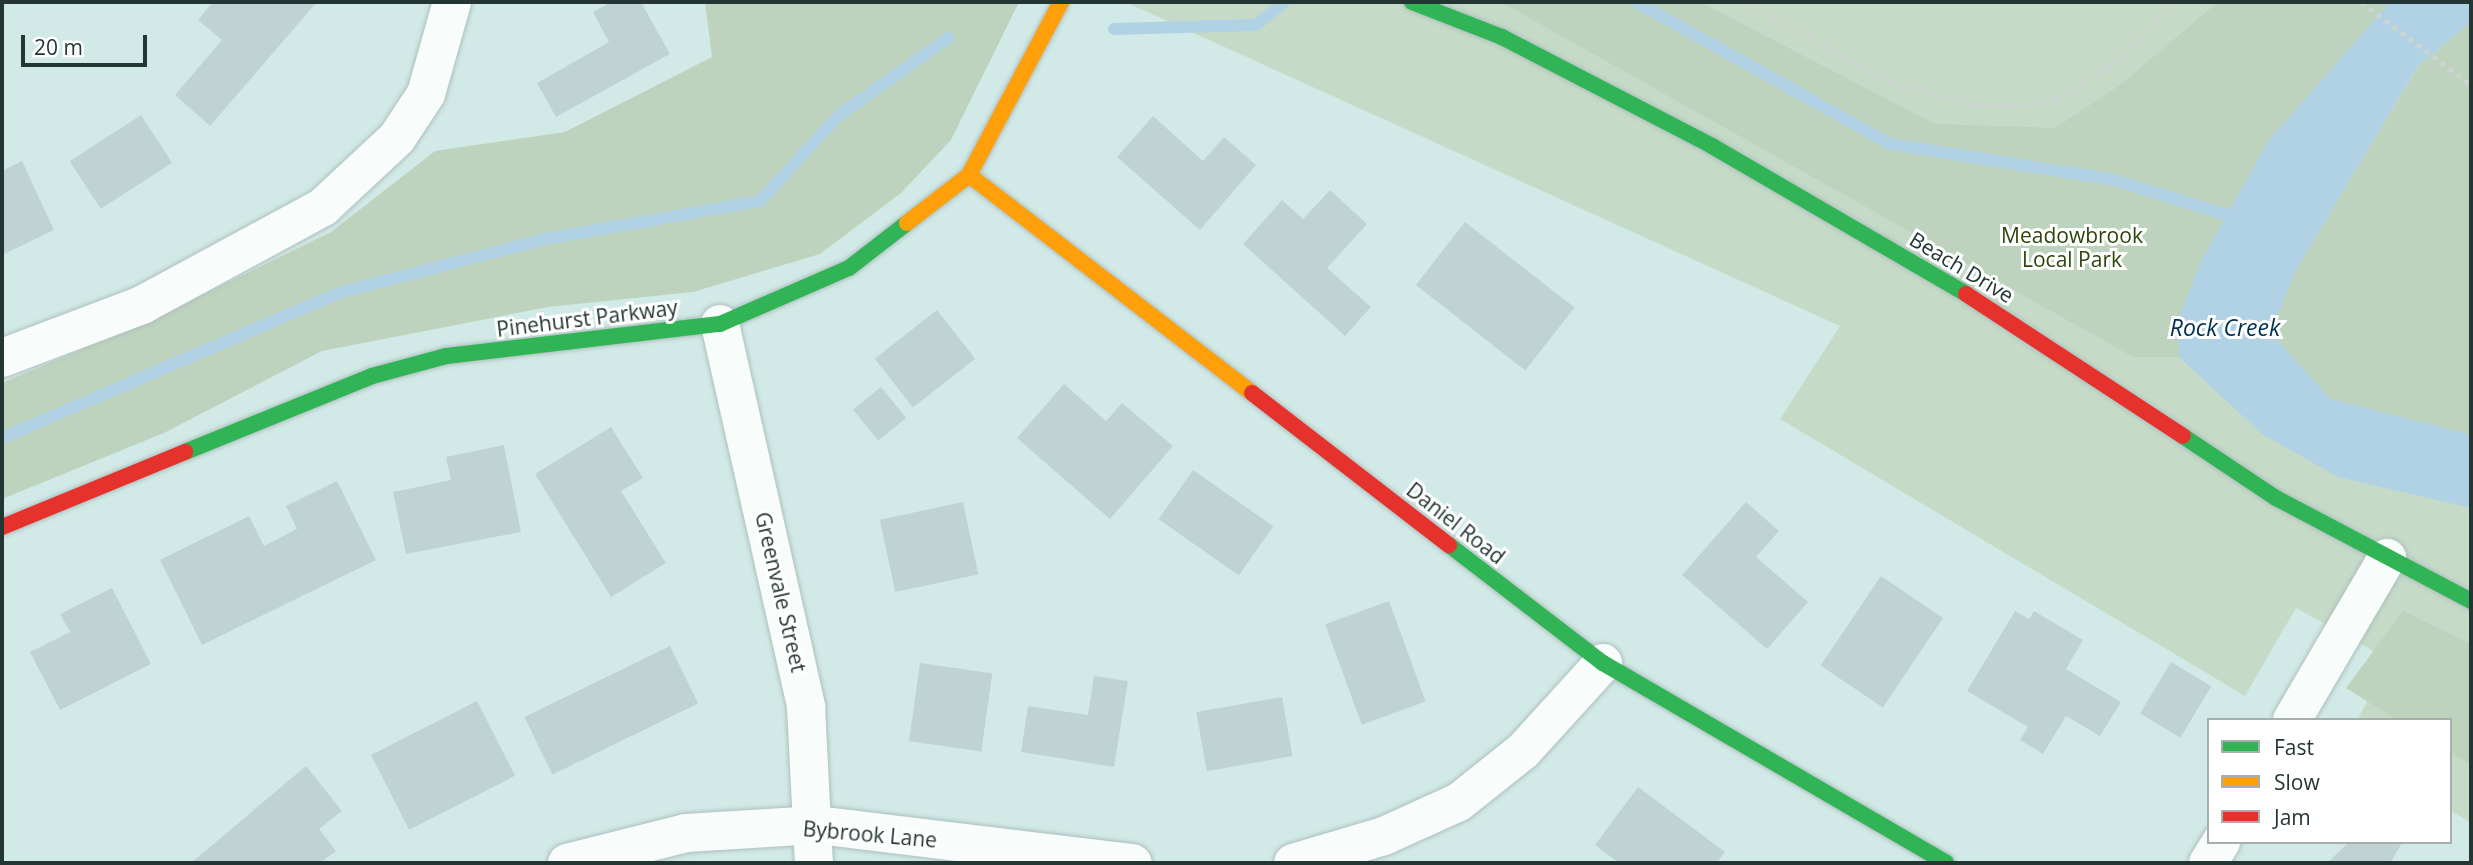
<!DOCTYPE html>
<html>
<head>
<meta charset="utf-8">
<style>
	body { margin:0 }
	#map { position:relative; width:2473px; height:865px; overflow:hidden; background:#d2eae7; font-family:"Open Sans",sans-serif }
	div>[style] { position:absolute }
	.green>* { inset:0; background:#c6dbc7 }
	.forest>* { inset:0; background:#bed3bd }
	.water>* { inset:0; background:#b0d2e4 }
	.stream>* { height:12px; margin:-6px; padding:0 6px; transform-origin:6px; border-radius:6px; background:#b0d2e4 }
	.building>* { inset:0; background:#c0d3d4; transform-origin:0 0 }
	.path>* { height:4.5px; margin-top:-2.25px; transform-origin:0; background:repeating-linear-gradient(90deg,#cdd5d3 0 5px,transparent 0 10px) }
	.roads { filter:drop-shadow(0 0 2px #adc0be) drop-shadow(0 0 2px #adc0be) }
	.street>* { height:38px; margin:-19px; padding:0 19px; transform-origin:19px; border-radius:19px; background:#f8fcfb }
	.fast>* { height:16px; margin:-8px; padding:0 8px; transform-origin:8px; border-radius:8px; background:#30b455 }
	.slow>* { height:16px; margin:-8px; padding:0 8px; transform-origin:8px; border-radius:8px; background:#ff9f0a }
	.jam>* { height:16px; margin:-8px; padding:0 8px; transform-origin:8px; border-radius:8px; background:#e5322d }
	span { translate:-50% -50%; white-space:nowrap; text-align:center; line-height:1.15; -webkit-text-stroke:6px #fff; paint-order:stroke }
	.park-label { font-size:21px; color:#2d450b }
	.street-label { font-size:21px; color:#243634 }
	.water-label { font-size:23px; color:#00324e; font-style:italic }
	.frame { position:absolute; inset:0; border:4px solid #243634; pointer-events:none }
	.legend { position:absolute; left:2207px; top:718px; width:245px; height:126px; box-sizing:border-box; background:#fff; border:2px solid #a7afae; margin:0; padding:9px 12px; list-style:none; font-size:21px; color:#243634 }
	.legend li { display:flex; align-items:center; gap:14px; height:35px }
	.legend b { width:35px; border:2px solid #a7afae }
	.scale { position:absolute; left:21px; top:35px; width:126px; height:32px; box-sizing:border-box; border:4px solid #243634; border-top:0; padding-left:9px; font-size:21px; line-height:24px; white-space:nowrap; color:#243634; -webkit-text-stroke:5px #fff; paint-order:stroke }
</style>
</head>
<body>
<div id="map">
	<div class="green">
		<i style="clip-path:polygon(1125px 2px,2471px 2px,2471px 823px,2450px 810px,2450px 720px,2357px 720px,2390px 660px,2296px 608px,2245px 696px,1780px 419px,1840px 326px)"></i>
	</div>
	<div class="forest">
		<i style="clip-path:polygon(705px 2px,1019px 2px,951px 140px,901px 193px,820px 254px,693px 292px,548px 307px,322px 351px,164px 433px,2px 499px,2px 383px,145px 323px,331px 232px,435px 151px,565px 132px,712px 57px)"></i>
		<i style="clip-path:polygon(1501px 2px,1700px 2px,1935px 124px,2055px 128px,2120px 85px,2218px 2px,2390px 2px,2268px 141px,2201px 261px,2178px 321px,2179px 357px,2133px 357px)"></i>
		<i style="clip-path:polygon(2471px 22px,2471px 435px,2331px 399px,2271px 333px,2296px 270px,2419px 66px)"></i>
		<i style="clip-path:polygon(2403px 611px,2471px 644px,2471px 765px,2450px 752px,2450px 720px,2397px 720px,2346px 688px)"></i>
	</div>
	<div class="water">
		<i style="clip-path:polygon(2390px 2px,2471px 2px,2471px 22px,2418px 66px,2296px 270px,2271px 333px,2331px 399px,2471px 435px,2471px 508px,2338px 477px,2262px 434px,2179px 357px,2178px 321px,2201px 261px,2268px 141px)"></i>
	</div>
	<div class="stream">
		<i style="left:1636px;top:2px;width:291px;rotate:29.2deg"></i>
		<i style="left:1890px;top:144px;width:227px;rotate:9.1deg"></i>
		<i style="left:2114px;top:180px;width:132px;rotate:17.2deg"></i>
		<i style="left:1114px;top:29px;width:142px;rotate:-1.6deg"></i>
		<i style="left:1256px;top:25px;width:36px;rotate:-39deg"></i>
		<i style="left:2px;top:438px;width:366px;rotate:-23.3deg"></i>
		<i style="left:338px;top:293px;width:215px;rotate:-14.6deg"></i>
		<i style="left:546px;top:239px;width:217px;rotate:-10.1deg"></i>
		<i style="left:760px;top:201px;width:115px;rotate:-47.5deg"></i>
		<i style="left:838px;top:116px;width:135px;rotate:-35.3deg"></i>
	</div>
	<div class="building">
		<i style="clip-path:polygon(213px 2px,317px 2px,210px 126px,175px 95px,222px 40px,198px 20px)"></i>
		<i style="clip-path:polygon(612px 2px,641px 2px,670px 54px,556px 117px,537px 83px,609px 42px,593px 12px)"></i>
		<i style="left:141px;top:115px;width:57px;height:85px;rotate:57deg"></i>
		<i style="clip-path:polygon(1153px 116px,1203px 161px,1224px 137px,1256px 165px,1200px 230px,1117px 157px)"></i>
		<i style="clip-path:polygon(22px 161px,54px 230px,2px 255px,2px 171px)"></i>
		<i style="clip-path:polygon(1330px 190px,1367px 224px,1327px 268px,1371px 307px,1345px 336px,1243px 244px,1282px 200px,1303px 219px)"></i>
		<i style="left:1465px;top:222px;width:139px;height:80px;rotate:38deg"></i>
		<i style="left:937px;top:310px;width:62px;height:79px;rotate:52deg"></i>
		<i style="clip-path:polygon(1064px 384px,1106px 421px,1122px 403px,1173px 446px,1110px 519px,1017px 438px)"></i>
		<i style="left:881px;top:387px;width:40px;height:36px;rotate:51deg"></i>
		<i style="clip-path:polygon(611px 427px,643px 478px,621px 491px,666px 563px,611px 597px,535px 474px)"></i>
		<i style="clip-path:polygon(504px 445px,521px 532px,406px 554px,393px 492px,451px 480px,446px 457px)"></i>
		<i style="left:1193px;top:470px;width:98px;height:60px;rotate:35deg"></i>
		<i style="clip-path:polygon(337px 481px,376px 560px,202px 645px,160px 560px,249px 516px,264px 546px,297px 529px,286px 506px)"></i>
		<i style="left:963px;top:502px;width:74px;height:85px;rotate:78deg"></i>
		<i style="clip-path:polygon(1746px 502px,1779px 531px,1756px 557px,1808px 602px,1767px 649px,1682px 575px)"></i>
		<i style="left:1881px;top:576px;width:75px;height:108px;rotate:34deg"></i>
		<i style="clip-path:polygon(112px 588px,151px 664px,60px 710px,30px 652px,70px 632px,60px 614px)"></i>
		<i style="left:1389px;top:601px;width:107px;height:68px;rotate:70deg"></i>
		<i style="clip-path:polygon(2015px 611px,2029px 619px,2034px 611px,2083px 640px,2066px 669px,2121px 702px,2100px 736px,2066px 716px,2043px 754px,2020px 740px,2028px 727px,1967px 691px)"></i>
		<i style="left:670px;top:646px;width:64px;height:162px;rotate:64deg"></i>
		<i style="left:2171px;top:662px;width:47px;height:60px;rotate:31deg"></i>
		<i style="left:920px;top:663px;width:73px;height:79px;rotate:8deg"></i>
		<i style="clip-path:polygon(1094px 676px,1128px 681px,1114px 767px,1021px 752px,1028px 706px,1088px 715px)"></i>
		<i style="left:1282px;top:697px;width:60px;height:87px;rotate:80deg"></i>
		<i style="left:477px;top:701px;width:84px;height:119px;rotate:63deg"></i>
		<i style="clip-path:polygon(306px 766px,342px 811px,319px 829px,336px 851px,320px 863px,191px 863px)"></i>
		<i style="clip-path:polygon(1638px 787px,1725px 852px,1717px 863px,1619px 863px,1595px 845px)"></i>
		<i style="clip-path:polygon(2349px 842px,2400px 842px,2402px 843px,2390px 863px,2327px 863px)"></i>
	</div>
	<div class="path">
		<i style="left:1746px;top:2px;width:166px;rotate:28.7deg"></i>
		<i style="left:1892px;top:82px;width:92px;rotate:15.1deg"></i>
		<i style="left:1981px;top:106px;width:40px"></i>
		<i style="left:2021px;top:106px;width:34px;rotate:-12deg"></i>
		<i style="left:2054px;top:99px;width:70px;rotate:-29.8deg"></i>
		<i style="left:2115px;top:64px;width:86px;rotate:-46.4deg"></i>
		<i style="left:2361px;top:2px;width:138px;rotate:37deg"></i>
	</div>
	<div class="roads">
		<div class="street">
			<i style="left:720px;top:324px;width:393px;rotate:77.3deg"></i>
			<i style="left:806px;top:707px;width:156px;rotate:87.1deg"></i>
			<i style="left:2px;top:358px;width:150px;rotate:-20.7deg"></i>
			<i style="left:142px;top:305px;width:206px;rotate:-28.4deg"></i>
			<i style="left:323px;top:207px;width:101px;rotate:-43deg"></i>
			<i style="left:397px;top:138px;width:53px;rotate:-56.6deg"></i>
			<i style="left:426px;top:94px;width:96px;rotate:-74.2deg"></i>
			<i style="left:2292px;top:720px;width:188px;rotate:-59.6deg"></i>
			<i style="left:567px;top:863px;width:123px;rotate:-14.1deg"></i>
			<i style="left:686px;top:833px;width:131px;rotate:-3.5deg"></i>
			<i style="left:817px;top:825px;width:318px;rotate:6.9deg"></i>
			<i style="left:1293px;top:863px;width:95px;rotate:-16.5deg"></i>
			<i style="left:1384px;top:836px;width:82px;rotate:-24.4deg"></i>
			<i style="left:1459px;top:802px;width:82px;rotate:-38.6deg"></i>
			<i style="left:1523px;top:751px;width:119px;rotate:-47.7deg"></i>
			<i style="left:2208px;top:863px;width:25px;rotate:-58deg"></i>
		</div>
		<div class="fast">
			<i style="left:1412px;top:2px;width:97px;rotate:21.3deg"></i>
			<i style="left:1502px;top:37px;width:237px;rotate:27.4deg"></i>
			<i style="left:1712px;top:146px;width:294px;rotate:30.2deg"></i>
			<i style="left:2183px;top:436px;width:112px;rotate:33.7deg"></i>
			<i style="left:2276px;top:498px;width:221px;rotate:27.8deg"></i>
			<i style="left:185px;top:452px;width:202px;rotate:-22.1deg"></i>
			<i style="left:372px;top:376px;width:77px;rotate:-15.1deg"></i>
			<i style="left:446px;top:356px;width:276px;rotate:-6.7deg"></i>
			<i style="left:720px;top:324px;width:141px;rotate:-23.5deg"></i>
			<i style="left:849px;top:268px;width:73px;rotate:-37.8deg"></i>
			<i style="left:1449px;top:545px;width:194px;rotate:37.5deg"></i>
			<i style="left:1603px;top:663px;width:397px;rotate:30.2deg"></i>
		</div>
		<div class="slow">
			<i style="left:969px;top:175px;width:357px;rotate:37.6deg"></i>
			<i style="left:907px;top:223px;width:78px;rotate:-37.7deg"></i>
			<i style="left:969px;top:175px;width:196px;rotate:-62deg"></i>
		</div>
		<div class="jam">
			<i style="left:1966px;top:294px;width:259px;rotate:33.2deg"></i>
			<i style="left:1252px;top:393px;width:249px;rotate:37.7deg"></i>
			<i style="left:2px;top:527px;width:198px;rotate:-22.3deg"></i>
		</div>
	</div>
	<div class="park-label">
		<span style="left:2072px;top:247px">Meadowbrook<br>Local Park</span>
	</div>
	<div class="street-label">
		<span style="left:1962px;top:267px;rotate:31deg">Beach Drive</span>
		<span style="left:587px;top:318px;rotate:-7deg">Pinehurst Parkway</span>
		<span style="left:1456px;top:523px;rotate:38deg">Daniel Road</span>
		<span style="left:781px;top:592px;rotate:77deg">Greenvale Street</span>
		<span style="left:870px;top:834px;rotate:5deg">Bybrook Lane</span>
	</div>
	<div class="water-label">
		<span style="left:2225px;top:327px">Rock Creek</span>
	</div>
	<div class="frame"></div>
	<ul class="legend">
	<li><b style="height:9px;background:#30b455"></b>Fast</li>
	<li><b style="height:9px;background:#ff9f0a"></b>Slow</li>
	<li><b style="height:9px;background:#e5322d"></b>Jam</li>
	</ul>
	<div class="scale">20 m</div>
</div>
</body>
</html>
